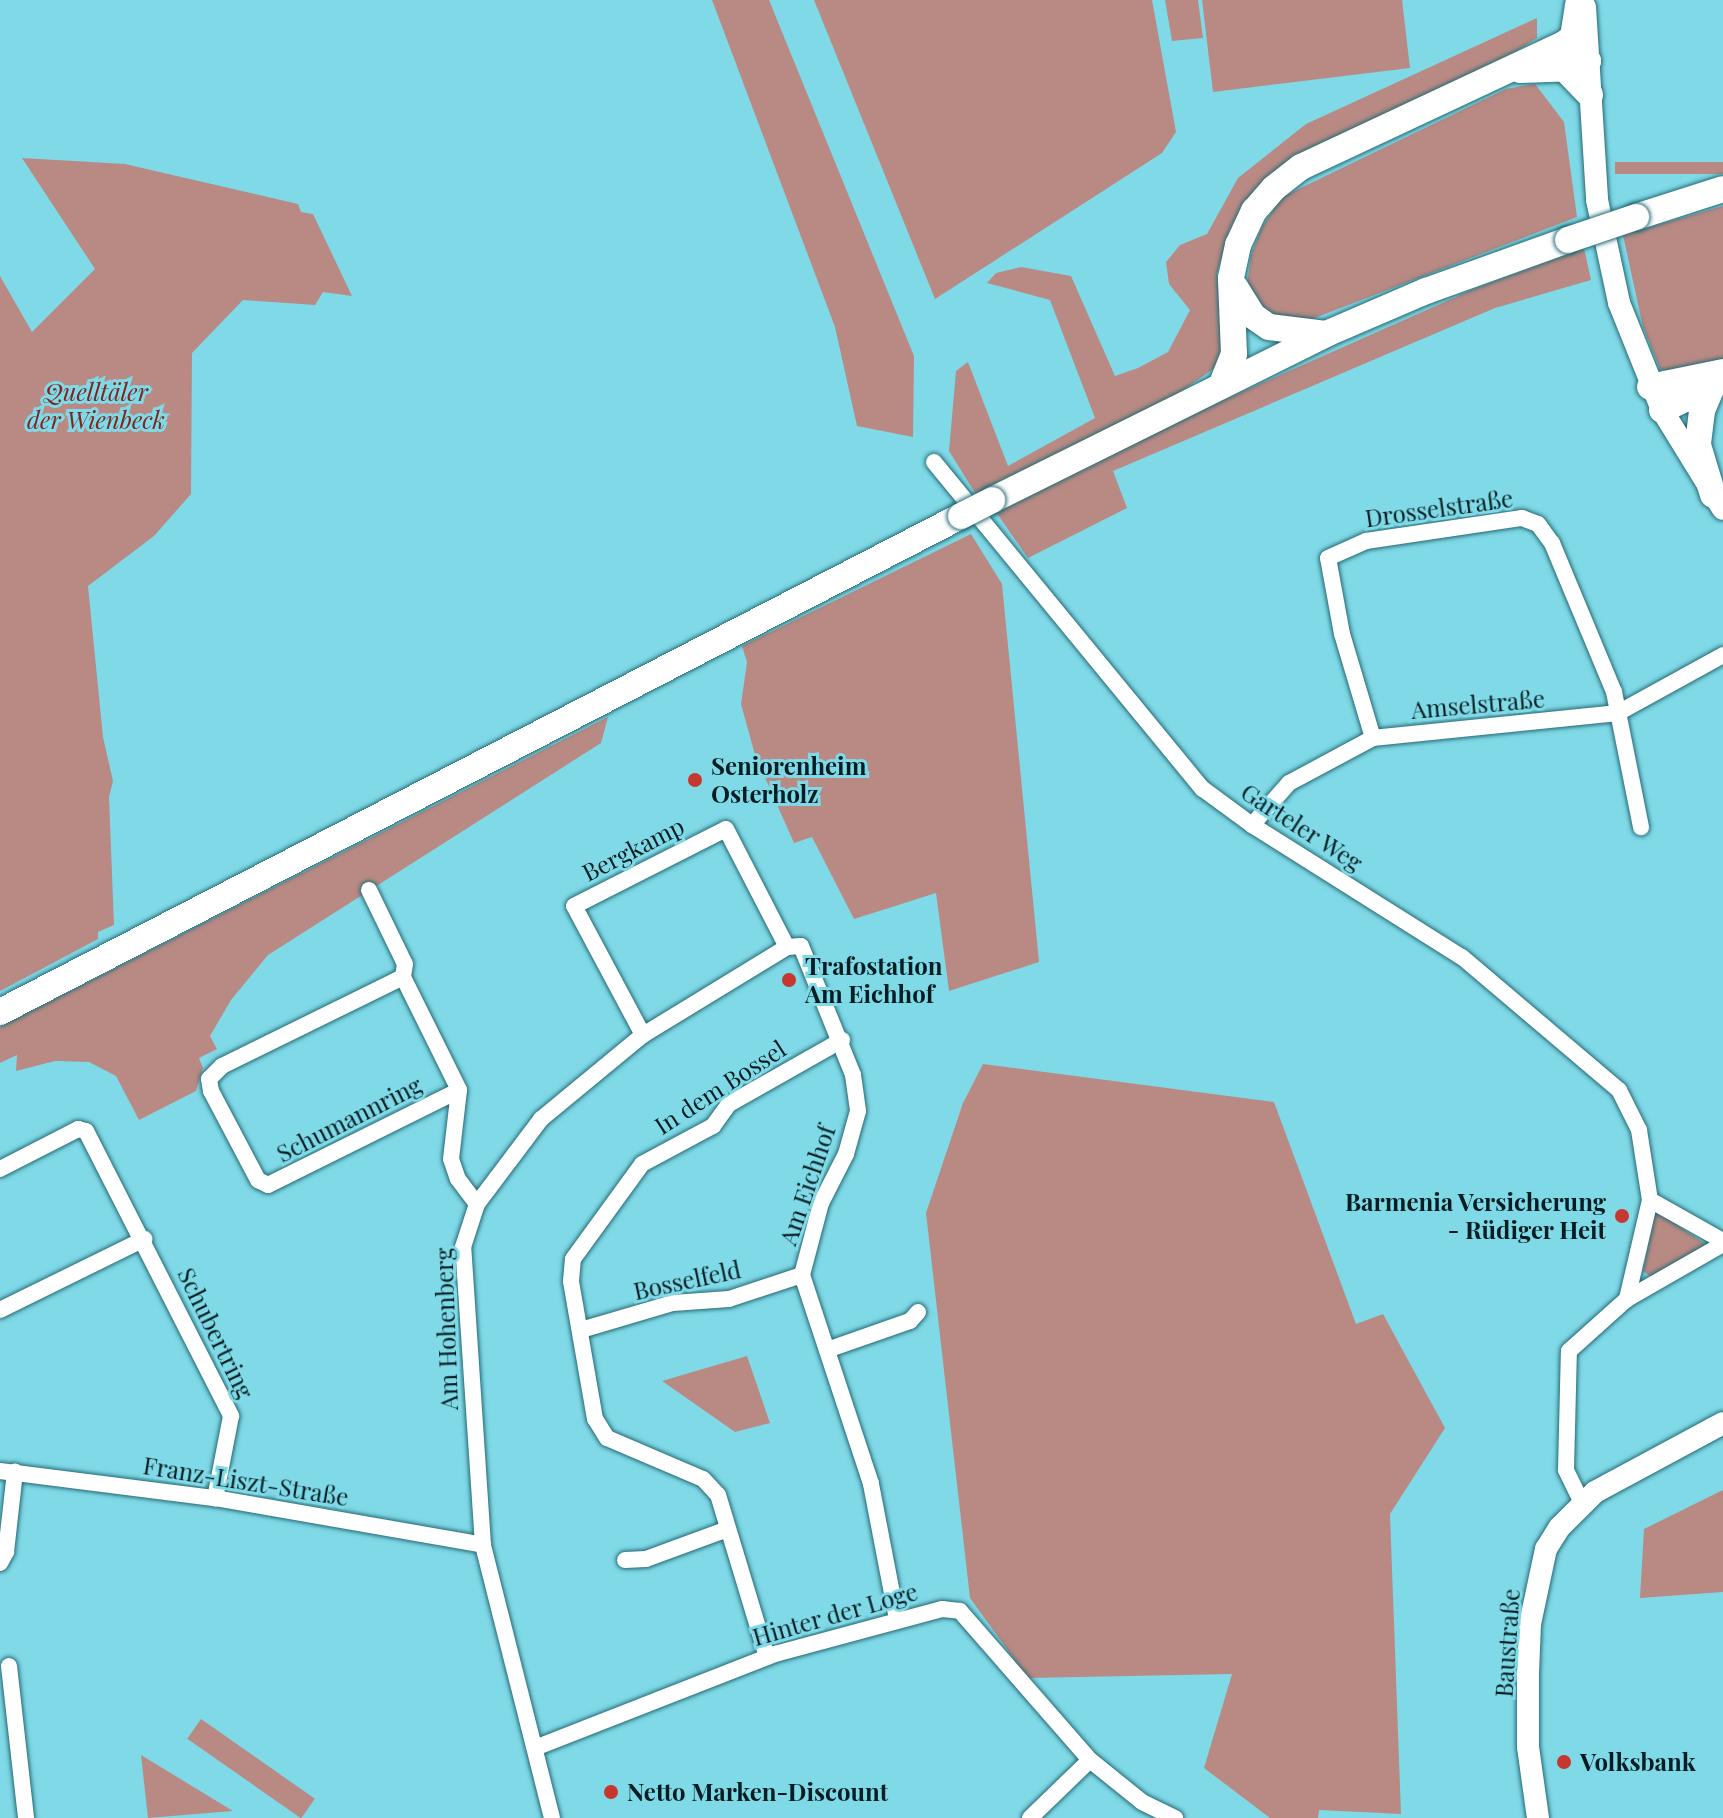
<!DOCTYPE html>
<html>
<head>
<meta charset="utf-8">
<style>
	body { margin:0 }
	#map { position:relative; width:1723px; height:1818px; overflow:hidden; background:#80d9e7; font-family:"Playfair Display",serif }
	div>[style] { position:absolute }
	.green>* { inset:0; background:#b98a84; transform-origin:0 0 }
	.roads { filter:drop-shadow(0 0 2px #236a74) drop-shadow(0 0 2px #236a74) }
	.street>* { height:16px; margin:-8px; padding:0 8px; transform-origin:8px; border-radius:8px; background:#fff }
	.secondary>* { height:22px; margin:-11px; padding:0 11px; transform-origin:11px; border-radius:11px; background:#fff }
	.primary>* { height:26px; margin:-13px; padding:0 13px; transform-origin:13px; border-radius:13px; background:#fff }
	.bridges { filter:drop-shadow(0 0 2px #236a74) drop-shadow(0 0 2px #236a74) }
	.primary-bridge>* { height:26px; margin:-13px; padding:0 13px; transform-origin:13px; border-radius:13px; background:#fff }
	.dots>* { width:22px; height:22px; translate:-50% -50%; box-sizing:border-box; border:4px solid #80d9e7; border-radius:50% }
	span { translate:-50% -50%; white-space:nowrap; text-align:center; line-height:1.15; -webkit-text-stroke:6px #80d9e7; paint-order:stroke }
	.park-label { font-size:24px; color:#7e251e; font-style:italic }
	.street-label { font-size:24px; color:#011d21 }
	.poi-label { font-size:24px; color:#011d21; font-weight:700 }
	.left { translate:0 -50%; text-align:left }
	.right { translate:-100% -50%; text-align:right }
</style>
</head>
<body>
<div id="map">
	<div class="green">
		<i style="clip-path:polygon(712px 0,769px 0,914px 356px,913px 437px,857px 426px,835px 327px)"></i>
		<i style="clip-path:polygon(814px 0,1152px 0,1176px 132px,1162px 153px,935px 299px)"></i>
		<i style="clip-path:polygon(1165px 0,1198px 0,1203px 38px,1172px 41px)"></i>
		<i style="clip-path:polygon(1202px 0,1402px 0,1410px 68px,1213px 92px)"></i>
		<i style="clip-path:polygon(1537px 18px,1537px 38px,1515px 52px,1300px 155px,1228px 238px,1217px 273px,1224px 355px,1213px 369px,1179px 393px,977px 496px,949px 451px,956px 371px,968px 362px,1008px 466px,1095px 418px,1050px 300px,987px 283px,996px 273px,1021px 267px,1071px 276px,1115px 376px,1138px 368px,1168px 352px,1190px 310px,1169px 284px,1166px 262px,1180px 245px,1207px 234px,1238px 178px,1306px 124px)"></i>
		<i style="clip-path:polygon(1535px 84px,1564px 122px,1577px 217px,1312px 319px,1286px 321px,1260px 308px,1247px 285px,1251px 255px,1262px 227px,1282px 197px,1506px 89px)"></i>
		<i style="clip-path:polygon(22px 158px,125px 164px,298px 204px,301px 212px,313px 214px,352px 296px,323px 292px,315px 305px,243px 300px,192px 353px,191px 494px,154px 536px,88px 586px,103px 737px,113px 781px,109px 797px,114px 925px,98px 932px,98px 939px,0 991px,0 276px,32px 332px,95px 269px)"></i>
		<i style="left:1723px;top:162px;width:12px;height:108px;rotate:90deg"></i>
		<i style="clip-path:polygon(1723px 206px,1723px 359px,1672px 372px,1660px 369px,1643px 327px,1623px 235px)"></i>
		<i style="clip-path:polygon(1584px 248px,1591px 280px,1495px 308px,1113px 471px,1127px 508px,1028px 558px,996px 512px,1208px 407px,1474px 289px)"></i>
		<i style="clip-path:polygon(971px 534px,1002px 584px,1039px 962px,949px 991px,936px 893px,854px 919px,812px 837px,794px 843px,755px 755px,741px 704px,747px 662px,742px 646px)"></i>
		<i style="clip-path:polygon(608px 717px,601px 743px,268px 955px,231px 1000px,210px 1036px,217px 1049px,199px 1058px,203px 1068px,196px 1091px,139px 1120px,116px 1076px,89px 1062px,55px 1061px,16px 1071px,17px 1055px,0 1063px,0 1027px)"></i>
		<i style="clip-path:polygon(983px 1064px,1274px 1102px,1356px 1324px,1383px 1314px,1445px 1428px,1390px 1514px,1401px 1814px,1319px 1810px,1318px 1818px,1270px 1818px,1204px 1768px,1232px 1674px,1028px 1678px,970px 1598px,926px 1213px,963px 1103px)"></i>
		<i style="clip-path:polygon(1655px 1210px,1708px 1246px,1651px 1277px,1643px 1271px)"></i>
		<i style="clip-path:polygon(747px 1356px,770px 1423px,735px 1432px,662px 1381px)"></i>
		<i style="clip-path:polygon(1723px 1490px,1723px 1592px,1640px 1598px,1644px 1529px)"></i>
		<i style="left:201px;top:1719px;width:139px;height:24px;rotate:35deg"></i>
		<i style="clip-path:polygon(141px 1755px,233px 1811px,148px 1818px)"></i>
	</div>
	<div class="roads">
		<div class="street">
			<i style="left:934px;top:462px;width:423px;rotate:50.6deg"></i>
			<i style="left:1203px;top:789px;width:61px;rotate:36.3deg"></i>
			<i style="left:1252px;top:825px;width:248px;rotate:32.2deg"></i>
			<i style="left:1462px;top:957px;width:206px;rotate:40.3deg"></i>
			<i style="left:1619px;top:1090px;width:45px;rotate:63.4deg"></i>
			<i style="left:1639px;top:1130px;width:71px;rotate:81.1deg"></i>
			<i style="left:1650px;top:1200px;width:102px;rotate:103.1deg"></i>
			<i style="left:1373px;top:738px;width:109px;rotate:-106.6deg"></i>
			<i style="left:1342px;top:634px;width:77px;rotate:-100.4deg"></i>
			<i style="left:1328px;top:558px;width:42px;rotate:-24.1deg"></i>
			<i style="left:1366px;top:541px;width:158px;rotate:-8.4deg"></i>
			<i style="left:1522px;top:518px;width:17px;rotate:21deg"></i>
			<i style="left:1538px;top:524px;width:24px;rotate:54deg"></i>
			<i style="left:1552px;top:543px;width:161px;rotate:67.4deg"></i>
			<i style="left:1614px;top:692px;width:138px;rotate:78.7deg"></i>
			<i style="left:1252px;top:825px;width:56px;rotate:-48.6deg"></i>
			<i style="left:1289px;top:783px;width:95px;rotate:-28.2deg"></i>
			<i style="left:1373px;top:738px;width:246px;rotate:-5.8deg"></i>
			<i style="left:1618px;top:713px;width:120px;rotate:-28.9deg"></i>
			<i style="left:369px;top:890px;width:82px;rotate:64.1deg"></i>
			<i style="left:405px;top:964px;width:13px;rotate:99deg"></i>
			<i style="left:403px;top:977px;width:126px;rotate:63.6deg"></i>
			<i style="left:459px;top:1090px;width:69px;rotate:96.6deg"></i>
			<i style="left:451px;top:1159px;width:21px;rotate:71deg"></i>
			<i style="left:458px;top:1179px;width:31px;rotate:53deg"></i>
			<i style="left:403px;top:977px;width:202px;rotate:153.8deg"></i>
			<i style="left:222px;top:1066px;width:18px;rotate:135deg"></i>
			<i style="left:209px;top:1079px;width:12px;rotate:81deg"></i>
			<i style="left:211px;top:1091px;width:101px;rotate:62.2deg"></i>
			<i style="left:258px;top:1180px;width:11px;rotate:27deg"></i>
			<i style="left:268px;top:1185px;width:213px;rotate:-26.4deg"></i>
			<i style="left:643px;top:1035px;width:146px;rotate:-118.1deg"></i>
			<i style="left:574px;top:906px;width:170px;rotate:-26.9deg"></i>
			<i style="left:726px;top:829px;width:133px;rotate:62.7deg"></i>
			<i style="left:0;top:1169px;width:88px;rotate:-27.1deg"></i>
			<i style="left:78px;top:1129px;width:8px;rotate:14deg"></i>
			<i style="left:86px;top:1131px;width:320px;rotate:63deg"></i>
			<i style="left:231px;top:1416px;width:84px;rotate:101deg"></i>
			<i style="left:1650px;top:1200px;width:84px;rotate:29.3deg"></i>
			<i style="left:0;top:1310px;width:161px;rotate:-26.2deg"></i>
			<i style="left:581px;top:1330px;width:96px;rotate:-16.4deg"></i>
			<i style="left:673px;top:1303px;width:56px;rotate:-4.1deg"></i>
			<i style="left:729px;top:1299px;width:77px;rotate:-18.2deg"></i>
			<i style="left:827px;top:1350px;width:88px;rotate:-19.3deg"></i>
			<i style="left:910px;top:1321px;width:12px;rotate:-48deg"></i>
			<i style="left:0;top:1471px;width:217px;rotate:7.2deg"></i>
			<i style="left:215px;top:1498px;width:272px;rotate:9.9deg"></i>
			<i style="left:1582px;top:1503px;width:37px;rotate:-116deg"></i>
			<i style="left:1566px;top:1470px;width:119px;rotate:-88.6deg"></i>
			<i style="left:1569px;top:1351px;width:78px;rotate:-41.9deg"></i>
			<i style="left:1627px;top:1299px;width:111px;rotate:-29.8deg"></i>
			<i style="left:625px;top:1560px;width:21px;rotate:-3deg"></i>
			<i style="left:646px;top:1559px;width:87px;rotate:-20.1deg"></i>
			<i style="left:0;top:1563px;width:13px;rotate:-61deg"></i>
			<i style="left:6px;top:1552px;width:81px;rotate:-83.6deg"></i>
			<i style="left:767px;top:1657px;width:169px;rotate:-106.8deg"></i>
			<i style="left:718px;top:1495px;width:22px;rotate:-133deg"></i>
			<i style="left:703px;top:1479px;width:104px;rotate:-156.9deg"></i>
			<i style="left:607px;top:1438px;width:22px;rotate:-122deg"></i>
			<i style="left:595px;top:1419px;width:140px;rotate:-99.9deg"></i>
			<i style="left:571px;top:1281px;width:22px;rotate:-85deg"></i>
			<i style="left:573px;top:1259px;width:117px;rotate:-54deg"></i>
			<i style="left:642px;top:1164px;width:81px;rotate:-28.2deg"></i>
			<i style="left:713px;top:1126px;width:27px;rotate:-54deg"></i>
			<i style="left:729px;top:1104px;width:130px;rotate:-29.5deg"></i>
			<i style="left:9px;top:1666px;width:153px;rotate:83.6deg"></i>
			<i style="left:535px;top:1748px;width:258px;rotate:-21.4deg"></i>
			<i style="left:775px;top:1654px;width:173px;rotate:-15.1deg"></i>
			<i style="left:942px;top:1609px;width:18px;rotate:6deg"></i>
			<i style="left:960px;top:1611px;width:198px;rotate:48.9deg"></i>
			<i style="left:1090px;top:1760px;width:67px;rotate:38.9deg"></i>
			<i style="left:1142px;top:1802px;width:37px;rotate:26deg"></i>
			<i style="left:552px;top:1818px;width:282px;rotate:-104.2deg"></i>
			<i style="left:483px;top:1545px;width:299px;rotate:-93.8deg"></i>
			<i style="left:463px;top:1247px;width:45px;rotate:-72deg"></i>
			<i style="left:477px;top:1204px;width:106px;rotate:-53deg"></i>
			<i style="left:541px;top:1119px;width:132px;rotate:-39.5deg"></i>
			<i style="left:643px;top:1035px;width:169px;rotate:-31.4deg"></i>
			<i style="left:787px;top:947px;width:14px;rotate:-4deg"></i>
			<i style="left:801px;top:946px;width:139px;rotate:68deg"></i>
			<i style="left:853px;top:1075px;width:36px;rotate:82deg"></i>
			<i style="left:858px;top:1111px;width:45px;rotate:105.6deg"></i>
			<i style="left:846px;top:1154px;width:55px;rotate:117deg"></i>
			<i style="left:821px;top:1203px;width:74px;rotate:104.8deg"></i>
			<i style="left:802px;top:1275px;width:220px;rotate:71.7deg"></i>
			<i style="left:871px;top:1484px;width:137px;rotate:79.1deg"></i>
			<i style="left:1030px;top:1818px;width:83px;rotate:-44deg"></i>
		</div>
		<div class="secondary">
			<i style="left:1585px;top:7px;width:193px;rotate:86.4deg"></i>
			<i style="left:1597px;top:200px;width:105px;rotate:77.9deg"></i>
			<i style="left:1619px;top:303px;width:115px;rotate:68.1deg"></i>
			<i style="left:1662px;top:410px;width:116px;rotate:58.4deg"></i>
			<i style="left:1538px;top:1818px;width:72px;rotate:-98deg"></i>
			<i style="left:1528px;top:1747px;width:73px;rotate:-90deg"></i>
			<i style="left:1528px;top:1674px;width:50px;rotate:-87.7deg"></i>
			<i style="left:1530px;top:1624px;width:77px;rotate:-78deg"></i>
			<i style="left:1546px;top:1549px;width:26px;rotate:-58deg"></i>
			<i style="left:1560px;top:1527px;width:49px;rotate:-45deg"></i>
			<i style="left:1595px;top:1492px;width:145px;rotate:-28.3deg"></i>
		</div>
		<div class="primary">
			<i style="left:1565px;top:69px;width:36px;rotate:46deg"></i>
			<i style="left:1520px;top:70px;width:57px;rotate:-2deg"></i>
			<i style="left:1577px;top:68px;width:13px;rotate:-32deg"></i>
			<i style="left:1588px;top:61px;width:29px;rotate:-145deg"></i>
			<i style="left:1636px;top:217px;width:91px;rotate:-17.8deg"></i>
			<i style="left:1235px;top:287px;width:34px;rotate:58deg"></i>
			<i style="left:1253px;top:316px;width:19px;rotate:35deg"></i>
			<i style="left:1269px;top:327px;width:57px;rotate:7deg"></i>
			<i style="left:1221px;top:386px;width:35px;rotate:-68deg"></i>
			<i style="left:1234px;top:354px;width:76px;rotate:-92.3deg"></i>
			<i style="left:1231px;top:278px;width:34px;rotate:-78deg"></i>
			<i style="left:1238px;top:245px;width:38px;rotate:-65deg"></i>
			<i style="left:1254px;top:211px;width:30px;rotate:-49deg"></i>
			<i style="left:1274px;top:188px;width:34px;rotate:-38deg"></i>
			<i style="left:1301px;top:167px;width:290px;rotate:-25.1deg"></i>
			<i style="left:1564px;top:44px;width:11px;rotate:-38deg"></i>
			<i style="left:1573px;top:37px;width:37px;rotate:-81deg"></i>
			<i style="left:1650px;top:387px;width:75px;rotate:-11.6deg"></i>
			<i style="left:1712px;top:387px;width:26px;rotate:113deg"></i>
			<i style="left:1702px;top:411px;width:34px;rotate:97deg"></i>
			<i style="left:1698px;top:445px;width:52px;rotate:73.3deg"></i>
			<i style="left:1662px;top:410px;width:60px;rotate:-25.7deg"></i>
			<i style="left:992px;top:500px;width:373px;rotate:-26.4deg"></i>
			<i style="left:1326px;top:334px;width:109px;rotate:-23.3deg"></i>
			<i style="left:1426px;top:291px;width:151px;rotate:-19.8deg"></i>
			<i style="left:0;top:1012px;width:1081px;rotate:-27.3deg"></i>
		</div>
	</div>
	<div class="bridges">
		<div class="primary-bridge">
			<i style="left:1568px;top:240px;width:72px;rotate:-18.7deg"></i>
			<i style="left:961px;top:516px;width:35px;rotate:-27deg"></i>
		</div>
	</div>
	<div class="dots">
		<i style="left:695px;top:780px;background:#c5372f"></i>
		<i style="left:789px;top:980px;background:#c5372f"></i>
		<i style="left:1622px;top:1216px;background:#c5372f"></i>
		<i style="left:1564px;top:1762px;background:#c5372f"></i>
		<i style="left:611px;top:1792px;background:#c5372f"></i>
	</div>
	<div class="park-label">
		<span style="left:96px;top:406px">Quelltäler<br>der Wienbeck</span>
	</div>
	<div class="street-label">
		<span style="left:1439px;top:508px;rotate:-8deg">Drosselstraße</span>
		<span style="left:1478px;top:704px;rotate:-5deg">Amselstraße</span>
		<span style="left:1302px;top:827px;rotate:33deg">Garteler Weg</span>
		<span style="left:633px;top:849px;rotate:-27deg">Bergkamp</span>
		<span style="left:720px;top:1087px;rotate:-33deg">In dem Bossel</span>
		<span style="left:349px;top:1119px;rotate:-27deg">Schumannring</span>
		<span style="left:807px;top:1185px;rotate:-71deg">Am Eichhof</span>
		<span style="left:687px;top:1280px;rotate:-12deg">Bosselfeld</span>
		<span style="left:446px;top:1329px;rotate:-92deg">Am Hohenberg</span>
		<span style="left:216px;top:1333px;rotate:64deg">Schubertring</span>
		<span style="left:246px;top:1481px;rotate:9deg">Franz-Liszt-Straße</span>
		<span style="left:835px;top:1614px;rotate:-16deg">Hinter der Loge</span>
		<span style="left:1507px;top:1643px;rotate:-86deg">Baustraße</span>
	</div>
	<div class="poi-label">
		<span class="left" style="left:711px;top:780px">Seniorenheim<br>Osterholz</span>
		<span class="left" style="left:805px;top:980px">Trafostation<br>Am Eichhof</span>
		<span class="right" style="left:1606px;top:1216px">Barmenia Versicherung<br>- Rüdiger Heit</span>
		<span class="left" style="left:1580px;top:1762px">Volksbank</span>
		<span class="left" style="left:627px;top:1792px">Netto Marken-Discount</span>
	</div>
</div>
</body>
</html>
